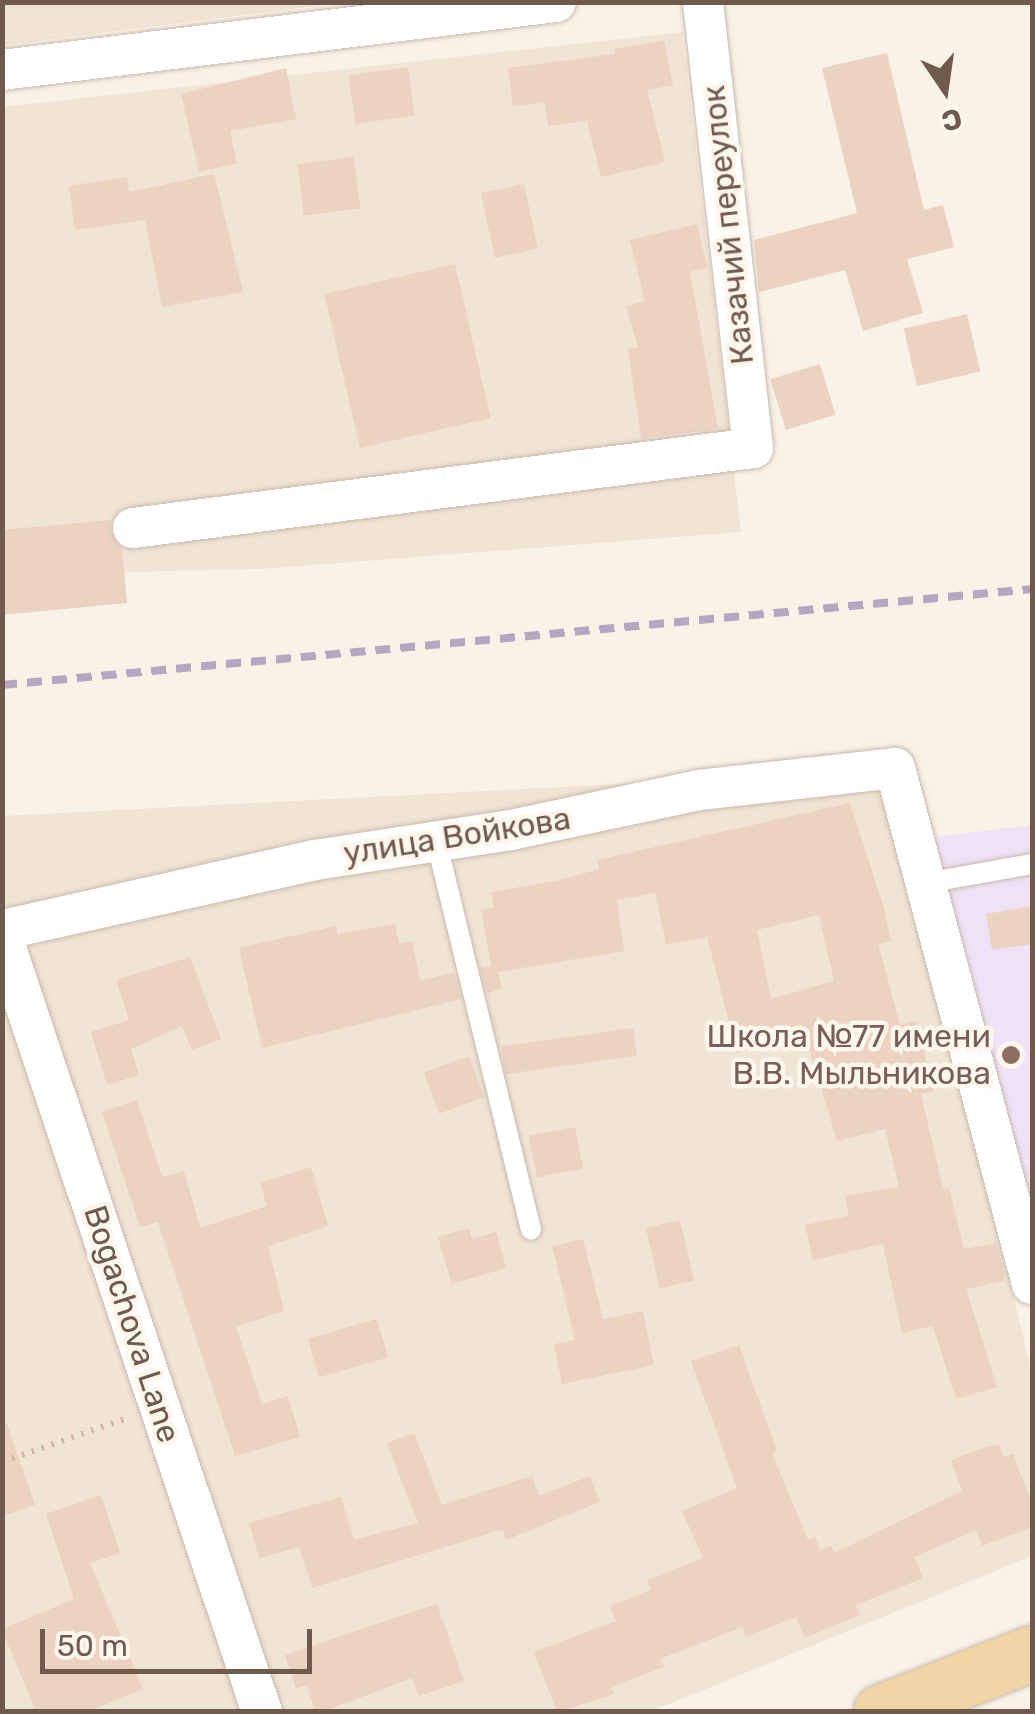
<!DOCTYPE html>
<html>
<head>
<meta charset="utf-8">
<style>
	body { margin:0 }
	#map { position:relative; width:1035px; height:1714px; overflow:hidden; background:#f9f2e6; font-family:Rubik,sans-serif }
	div>[style] { position:absolute }
	.residential>* { inset:0; background:#f0e4d5 }
	.education>* { inset:0; background:#efe2f6 }
	.building>* { inset:0; background:#ebd2c1; transform-origin:0 0 }
	.path>* { height:6px; margin-top:-3px; transform-origin:0; background:repeating-linear-gradient(90deg,#d0b5a4 0 2.5px,transparent 0 10.5px) }
	.roads { filter:drop-shadow(0 0 2px #c9baad) drop-shadow(0 0 2px #c9baad) }
	.lane>* { height:20px; margin:-10px; padding:0 10px; transform-origin:10px; border-radius:10px; background:#fff }
	.street>* { height:40px; margin:-20px; padding:0 20px; transform-origin:20px; border-radius:20px; background:#fff }
	.primary>* { height:55px; margin:-27.5px; padding:0 27.5px; transform-origin:27.5px; border-radius:27.5px; background:#f0d5a6 }
	.rail>* { height:8px; margin-top:-4px; transform-origin:0; background:repeating-linear-gradient(90deg,#b5a6c1 0 15px,transparent 0 25px) }
	.dots>* { width:28px; height:28px; translate:-50% -50%; box-sizing:border-box; border:5px solid #fdf6eb; border-radius:50% }
	span { translate:-50% -50%; white-space:nowrap; text-align:center; line-height:1.15; -webkit-text-stroke:9px #fdf6eb; paint-order:stroke }
	.street-label { font-size:32px; color:#6f5a4e }
	.education-label { font-size:32px; color:#785e54 }
	.right { translate:-100% -50%; text-align:right }
	.frame { position:absolute; inset:0; border:5px solid #6f5a4e; pointer-events:none }
	.north { position:absolute; left:895px; top:40px; width:100px; height:100px; -webkit-text-stroke:8px #fdf6eb; paint-order:stroke; rotate:167deg; font-size:28px; font-weight:700; line-height:40px; text-align:center; color:#6f5a4e }
	.north::after { content:''; display:block; margin:auto; width:35px; height:45px; background:#6f5a4e; clip-path:polygon(50% 0,100% 100%,50% 72%,0 100%) }
	.scale { position:absolute; left:40px; top:1629px; width:272px; height:45px; box-sizing:border-box; border:5px solid #6f5a4e; border-top:0; padding-left:12px; font-size:30px; line-height:35px; white-space:nowrap; color:#6f5a4e; -webkit-text-stroke:8px #fdf6eb; paint-order:stroke }
</style>
</head>
<body>
<div id="map">
	<div class="residential">
		<i style="clip-path:polygon(3px 2px,341px 2px,341px 3px,3px 45px)"></i>
		<i style="clip-path:polygon(682px 32px,741px 532px,261px 569px,3px 575px,2px 107px)"></i>
		<i style="clip-path:polygon(888px 770px,1032px 1374px,1032px 1556px,652px 1711px,3px 1712px,3px 816px)"></i>
	</div>
	<div class="education">
		<i style="clip-path:polygon(1032px 825px,1032px 1195px,1029px 1195px,927px 838px)"></i>
	</div>
	<div class="building">
		<i style="clip-path:polygon(664px 40px,673px 85px,647px 90px,665px 162px,601px 177px,587px 121px,548px 126px,545px 102px,513px 106px,508px 68px,615px 54px,614px 49px)"></i>
		<i style="clip-path:polygon(887px 53px,924px 210px,943px 205px,954px 247px,907px 259px,923px 313px,863px 331px,845px 270px,759px 292px,754px 240px,857px 213px,822px 68px)"></i>
		<i style="left:408px;top:67px;width:49px;height:60px;rotate:82deg"></i>
		<i style="clip-path:polygon(286px 68px,296px 119px,230px 131px,237px 163px,199px 172px,181px 94px)"></i>
		<i style="left:354px;top:157px;width:52px;height:57px;rotate:83deg"></i>
		<i style="clip-path:polygon(214px 174px,243px 292px,162px 307px,145px 220px,75px 230px,69px 186px,127px 177px,129px 192px)"></i>
		<i style="left:524px;top:184px;width:66px;height:44px;rotate:78deg"></i>
		<i style="clip-path:polygon(697px 224px,707px 268px,690px 272px,718px 429px,641px 438px,628px 349px,638px 347px,626px 306px,645px 301px,630px 240px)"></i>
		<i style="left:455px;top:264px;width:158px;height:134px;rotate:77deg"></i>
		<i style="left:967px;top:314px;width:59px;height:65px;rotate:77deg"></i>
		<i style="left:820px;top:364px;width:53px;height:52px;rotate:73deg"></i>
		<i style="clip-path:polygon(111px 520px,110px 532px,122px 548px,127px 603px,2px 615px,2px 530px)"></i>
		<i style="clip-path:polygon(evenodd,850px 803px,883px 905px,891px 941px,878px 944px,900px 1025px,916px 1021px,934px 1091px,921px 1094px,943px 1189px,949px 1188px,964px 1249px,996px 1243px,1004px 1270px,1004px 1281px,966px 1289px,997px 1387px,956px 1399px,933px 1326px,902px 1333px,883px 1244px,813px 1260px,805px 1225px,849px 1216px,845px 1196px,899px 1187px,885px 1129px,837px 1141px,805px 1035px,737px 1053px,707px 937px,666px 944px,655px 893px,617px 900px,624px 951px,498px 972px,502px 989px,487px 993px,481px 968px,491px 966px,481px 910px,494px 908px,491px 892px,560px 880px,599px 869px,597px 860px,850px 803px,819px 915px,834px 981px,771px 999px,757px 930px,819px 915px)"></i>
		<i style="clip-path:polygon(1032px 906px,1032px 944px,992px 950px,986px 914px)"></i>
		<i style="clip-path:polygon(395px 924px,399px 944px,412px 941px,420px 980px,454px 973px,461px 999px,262px 1048px,239px 948px,336px 926px,338px 934px)"></i>
		<i style="clip-path:polygon(190px 957px,221px 1039px,192px 1050px,182px 1026px,131px 1049px,139px 1075px,107px 1085px,91px 1032px,129px 1020px,116px 980px)"></i>
		<i style="left:633px;top:1028px;width:28px;height:133px;rotate:82deg"></i>
		<i style="left:469px;top:1056px;width:44px;height:48px;rotate:70deg"></i>
		<i style="clip-path:polygon(137px 1100px,162px 1177px,184px 1171px,200px 1228px,267px 1206px,260px 1183px,311px 1167px,328px 1226px,268px 1246px,284px 1311px,236px 1327px,262px 1404px,288px 1396px,300px 1437px,235px 1456px,158px 1222px,140px 1227px,102px 1112px)"></i>
		<i style="left:575px;top:1127px;width:42px;height:47px;rotate:79deg"></i>
		<i style="left:680px;top:1220px;width:62px;height:35px;rotate:77deg"></i>
		<i style="clip-path:polygon(469px 1228px,472px 1239px,496px 1232px,506px 1268px,452px 1284px,438px 1237px)"></i>
		<i style="clip-path:polygon(583px 1239px,603px 1319px,643px 1311px,654px 1365px,562px 1384px,554px 1344px,575px 1340px,552px 1246px)"></i>
		<i style="left:377px;top:1319px;width:40px;height:72px;rotate:74deg"></i>
		<i style="clip-path:polygon(739px 1345px,777px 1451px,772px 1453px,808px 1540px,815px 1537px,820px 1550px,831px 1546px,834px 1553px,962px 1491px,951px 1460px,989px 1446px,999px 1445px,1004px 1457px,1013px 1454px,1032px 1504px,1032px 1527px,982px 1546px,976px 1530px,914px 1557px,923px 1578px,856px 1605px,860px 1615px,805px 1638px,796px 1617px,746px 1637px,742px 1627px,660px 1659px,664px 1667px,611px 1687px,614px 1694px,557px 1712px,534px 1652px,616px 1621px,610px 1606px,651px 1590px,647px 1580px,703px 1558px,682px 1511px,737px 1488px,691px 1361px)"></i>
		<i style="clip-path:polygon(7px 1424px,35px 1505px,2px 1516px,2px 1425px)"></i>
		<i style="clip-path:polygon(414px 1433px,442px 1505px,532px 1476px,539px 1496px,590px 1476px,600px 1502px,506px 1540px,503px 1529px,312px 1588px,299px 1547px,259px 1558px,249px 1523px,341px 1497px,354px 1540px,418px 1523px,387px 1443px)"></i>
		<i style="clip-path:polygon(101px 1495px,120px 1553px,90px 1563px,143px 1689px,87px 1712px,36px 1712px,2px 1629px,74px 1599px,46px 1514px)"></i>
		<i style="clip-path:polygon(437px 1604px,464px 1681px,419px 1696px,412px 1678px,322px 1712px,315px 1712px,307px 1685px,296px 1688px,285px 1655px)"></i>
	</div>
	<div class="path">
		<i style="left:2px;top:1462px;width:130px;rotate:-19.3deg"></i>
	</div>
	<div class="roads">
		<div class="lane">
			<i style="left:436px;top:840px;width:401px;rotate:76.3deg"></i>
			<i style="left:926px;top:883px;width:108px;rotate:-10.2deg"></i>
		</div>
		<div class="street">
			<i style="left:2px;top:70px;width:558px;rotate:-7deg"></i>
			<i style="left:133px;top:528px;width:625px;rotate:-7.35deg"></i>
			<i style="left:753px;top:448px;width:449px;rotate:-96.4deg"></i>
			<i style="left:2px;top:930px;width:321px;rotate:-12.6deg"></i>
			<i style="left:315px;top:860px;width:198px;rotate:-8.7deg"></i>
			<i style="left:511px;top:830px;width:192px;rotate:-12deg"></i>
			<i style="left:699px;top:790px;width:197px;rotate:-6.4deg"></i>
			<i style="left:895px;top:768px;width:534px;rotate:75.13deg"></i>
			<i style="left:2px;top:936px;width:818px;rotate:71.48deg"></i>
		</div>
		<div class="primary">
			<i style="left:881px;top:1712px;width:162px;rotate:-21.3deg"></i>
		</div>
	</div>
	<div class="rail">
		<i style="left:2px;top:685px;width:1034px;rotate:-5.32deg"></i>
	</div>
	<div class="dots">
		<i style="left:1011px;top:1055px;background:#8d6e63"></i>
	</div>
	<div class="street-label">
		<span style="left:728px;top:225px;rotate:-96deg">Казачий переулок</span>
		<span style="left:457px;top:836px;rotate:-9deg">улица Войкова</span>
		<span style="left:132px;top:1324px;rotate:72deg">Bogachova Lane</span>
	</div>
	<div class="education-label">
		<span class="right" style="left:991px;top:1055px">Школа №77 имени<br>В.В. Мыльникова</span>
	</div>
	<div class="frame"></div>
	<div class="north">С</div>
	<div class="scale">50 m</div>
</div>
</body>
</html>
